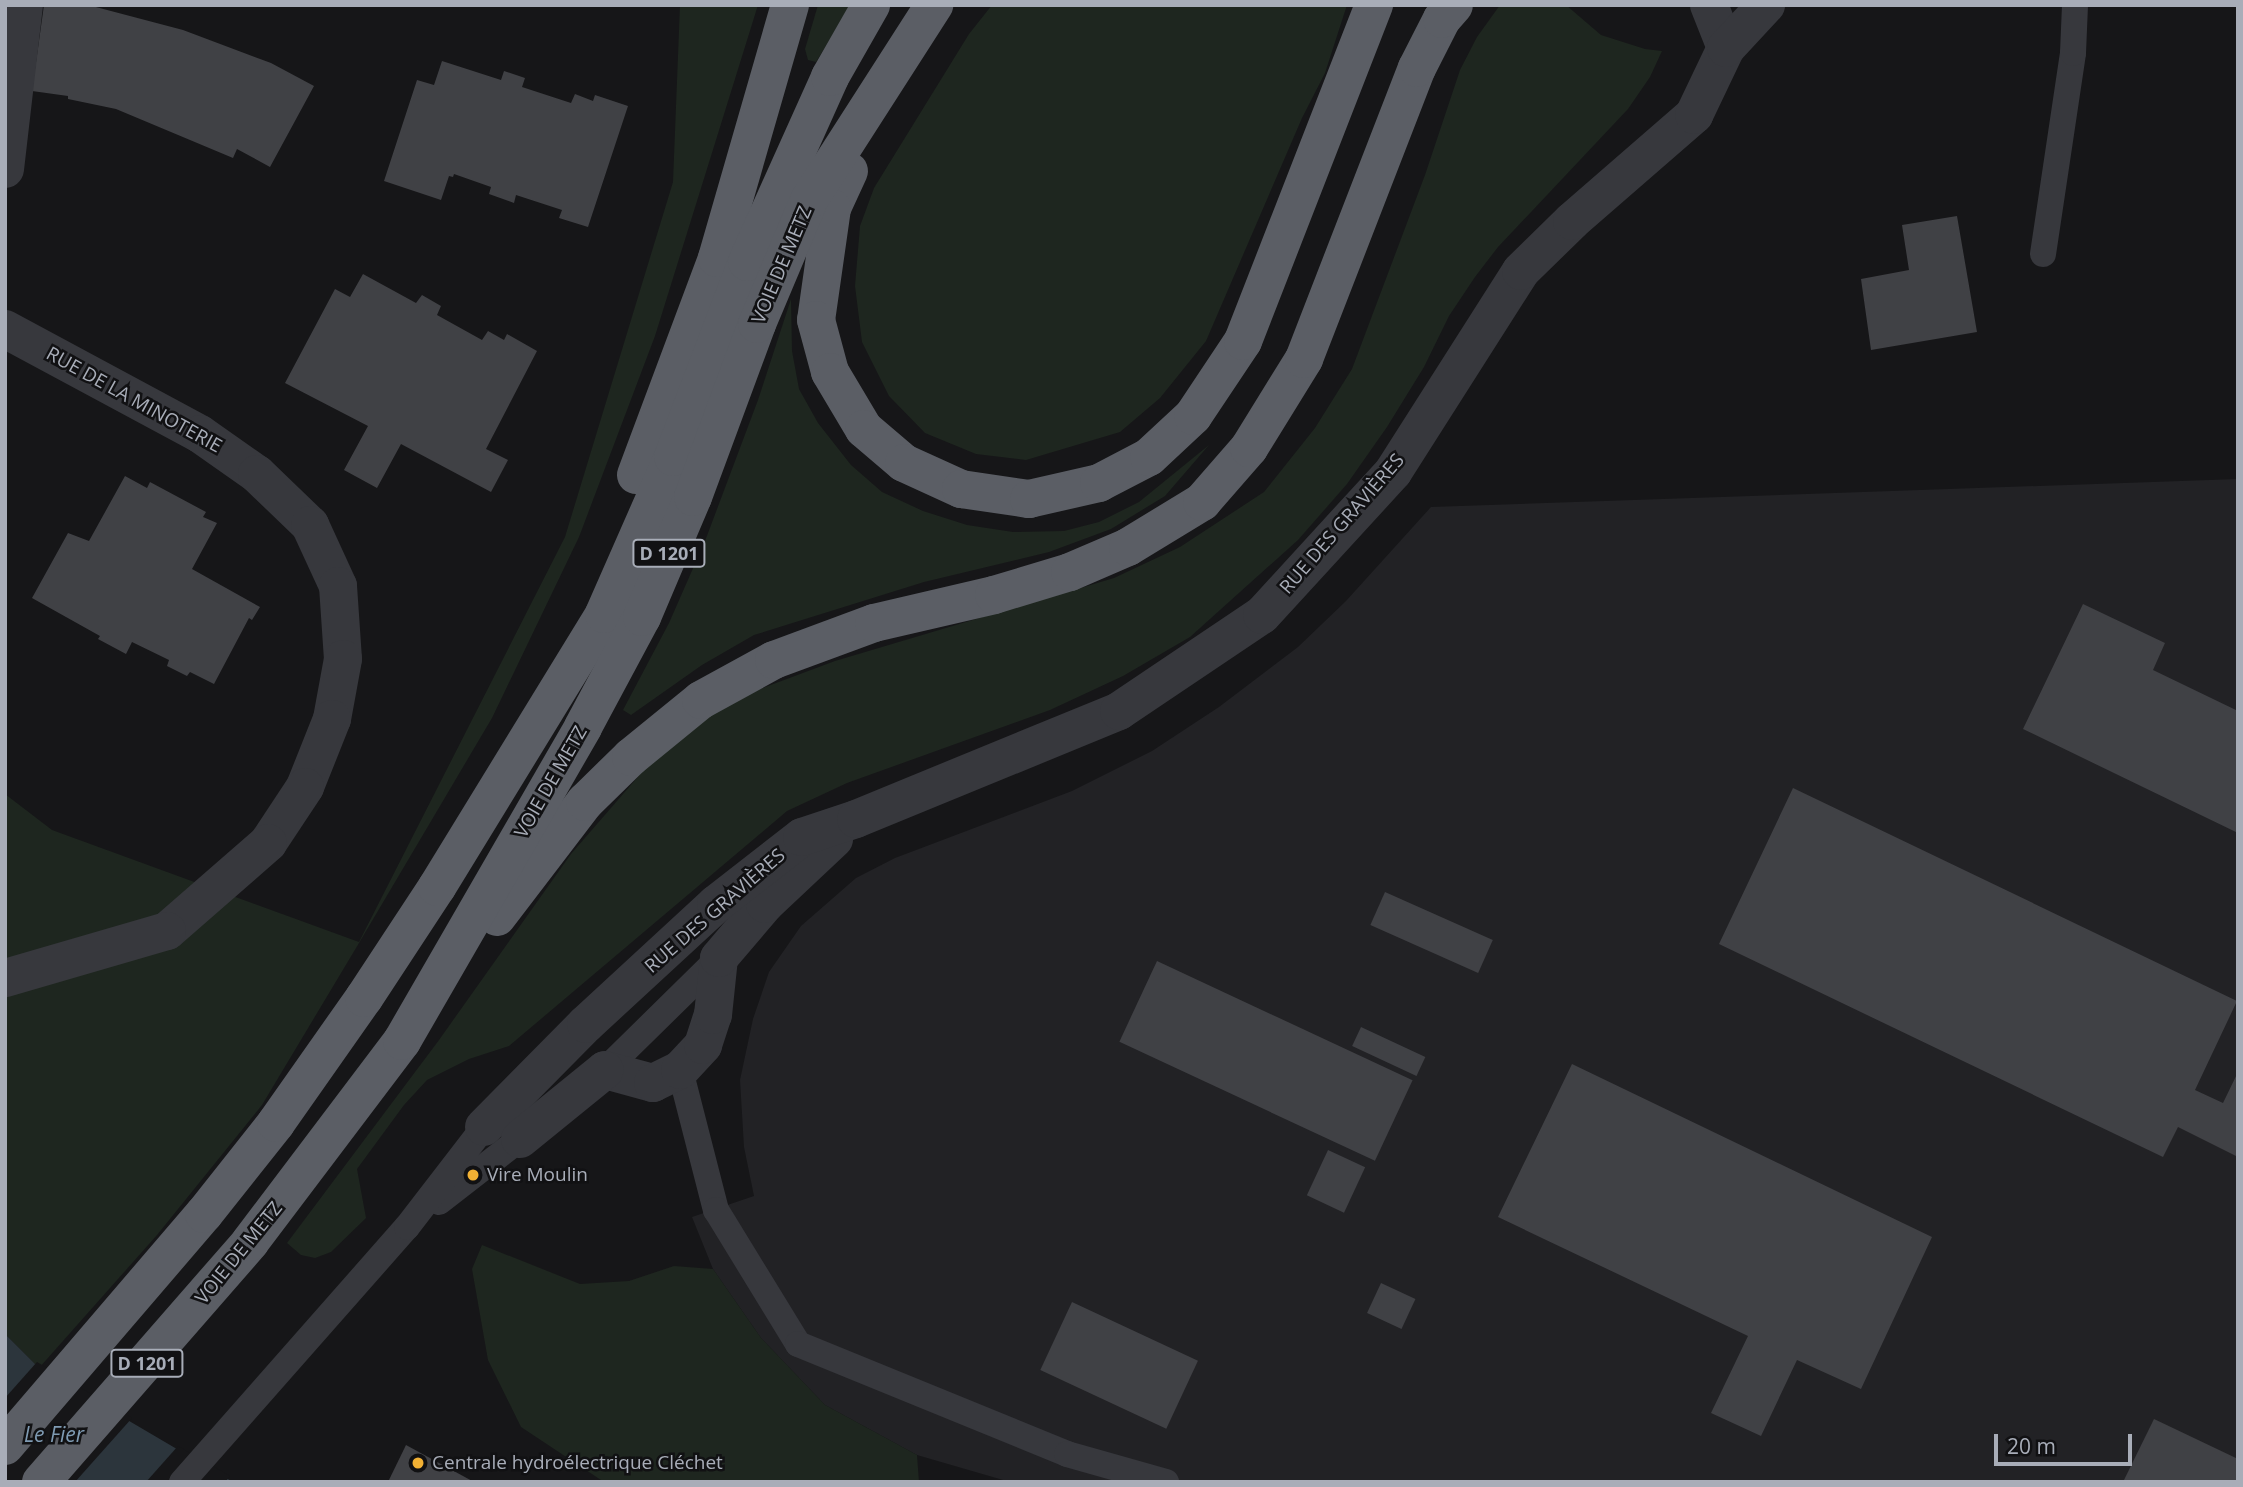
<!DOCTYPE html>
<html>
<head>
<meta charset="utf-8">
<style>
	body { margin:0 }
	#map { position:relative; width:2243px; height:1487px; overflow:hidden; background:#161618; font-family:"Open Sans",sans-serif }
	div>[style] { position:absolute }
	.built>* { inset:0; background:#222225 }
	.green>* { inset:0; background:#1e261f }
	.water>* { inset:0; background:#2c353c }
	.pier>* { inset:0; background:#161618 }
	.building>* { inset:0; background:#404145; transform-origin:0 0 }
	.service>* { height:26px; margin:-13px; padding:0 13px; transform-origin:13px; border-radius:13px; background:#37383d }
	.minor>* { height:38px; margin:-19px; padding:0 19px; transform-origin:19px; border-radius:19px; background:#37383d }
	.trunk>* { height:38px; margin:-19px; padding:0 19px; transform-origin:19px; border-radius:19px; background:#5b5e65 }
	.dots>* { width:19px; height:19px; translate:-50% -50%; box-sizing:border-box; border:4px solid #111113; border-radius:50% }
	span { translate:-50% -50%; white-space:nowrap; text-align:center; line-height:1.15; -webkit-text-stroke:5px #111113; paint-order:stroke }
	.shield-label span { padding:2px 5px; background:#111113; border:2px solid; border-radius:5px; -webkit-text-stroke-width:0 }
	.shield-label { font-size:18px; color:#a8adb8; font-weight:700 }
	.street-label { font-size:19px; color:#a8adb8 }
	.poi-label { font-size:19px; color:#a8adb8 }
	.left { translate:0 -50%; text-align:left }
	.water-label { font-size:21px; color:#7f9bb3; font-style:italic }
	.frame { position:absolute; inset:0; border:7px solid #a8adb8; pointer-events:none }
	.scale { position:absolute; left:1994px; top:1434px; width:138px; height:32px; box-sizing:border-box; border:4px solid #a8adb8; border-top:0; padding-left:9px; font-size:21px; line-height:24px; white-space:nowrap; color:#a8adb8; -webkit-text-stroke:5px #111113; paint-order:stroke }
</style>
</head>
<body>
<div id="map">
	<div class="built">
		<i style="clip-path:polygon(2238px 479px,2238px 1482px,1010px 1482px,917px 1455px,825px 1405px,761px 1338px,713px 1269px,692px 1217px,754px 1196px,744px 1147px,740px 1080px,753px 1019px,769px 972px,801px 926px,856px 878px,895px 858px,1072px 791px,1152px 751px,1219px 707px,1298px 647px,1346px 601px,1431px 507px)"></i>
	</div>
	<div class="green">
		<i style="clip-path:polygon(680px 5px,758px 5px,655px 336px,579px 537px,492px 718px,359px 943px,262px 1105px,157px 1235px,39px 1368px,5px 1334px,5px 794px,52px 830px,359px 942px,565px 537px,673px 182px)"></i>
		<i style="clip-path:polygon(818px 5px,851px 5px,816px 62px,808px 60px,805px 49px)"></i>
		<i style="clip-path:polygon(992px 5px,1347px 5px,1325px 73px,1302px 118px,1206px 341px,1160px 398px,1120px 432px,1026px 460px,976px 454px,925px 433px,889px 396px,862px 342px,855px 286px,860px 226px,874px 188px,969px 34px)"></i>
		<i style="clip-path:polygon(1500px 5px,1566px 5px,1601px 35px,1645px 49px,1662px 51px,1650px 77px,1628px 109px,1498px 247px,1475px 277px,1449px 316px,1424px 367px,1387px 427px,1347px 484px,1298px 540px,1190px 637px,1123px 676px,1050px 710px,847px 783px,787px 811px,509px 1046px,469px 1059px,427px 1080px,404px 1105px,357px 1169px,366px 1218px,331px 1252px,315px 1258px,301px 1255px,287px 1243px,439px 1040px,571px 854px,676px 733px,749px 693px,835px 661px,1114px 578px,1180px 547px,1264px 492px,1315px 428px,1352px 369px,1425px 175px,1460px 70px,1477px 37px)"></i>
		<i style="clip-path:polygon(791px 299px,792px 351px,799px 389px,818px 423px,851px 465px,882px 492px,923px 511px,967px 525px,1013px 532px,1064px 531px,1099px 522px,1139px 502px,1209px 445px,1165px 496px,1111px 529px,1049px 552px,924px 582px,754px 635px,702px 665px,631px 715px,623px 710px,669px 623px,705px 541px,758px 400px)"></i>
		<i style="clip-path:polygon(482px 1245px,580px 1284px,629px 1281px,674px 1266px,713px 1269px,761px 1338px,825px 1405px,917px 1455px,919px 1482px,604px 1482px,521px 1427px,488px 1360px,472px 1269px)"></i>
	</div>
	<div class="water">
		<i style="clip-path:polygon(5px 1334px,39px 1368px,233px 1482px,5px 1482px)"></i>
	</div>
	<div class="pier">
		<i style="clip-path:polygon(37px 1362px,132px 1418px,75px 1482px,5px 1482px,5px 1398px)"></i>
		<i style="clip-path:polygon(178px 1446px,230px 1476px,225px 1482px,146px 1482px)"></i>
	</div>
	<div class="building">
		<i style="clip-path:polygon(44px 5px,92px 6px,183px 30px,271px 63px,314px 86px,270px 167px,237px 149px,233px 158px,116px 109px,68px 99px,68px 96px,32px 91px)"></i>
		<i style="clip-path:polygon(442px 61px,501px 80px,504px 71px,525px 78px,522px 87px,571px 103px,575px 94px,593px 101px,595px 95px,628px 106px,588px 227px,559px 218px,562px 210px,516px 195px,514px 203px,489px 194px,491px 187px,454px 174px,453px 177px,449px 176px,441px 200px,384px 181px,417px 80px,434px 85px)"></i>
		<i style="clip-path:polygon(1957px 216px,1977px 332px,1871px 350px,1861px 279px,1909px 270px,1902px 225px)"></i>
		<i style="clip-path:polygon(363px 274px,416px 303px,422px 295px,441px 306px,437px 315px,482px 340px,488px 331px,504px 340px,507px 334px,537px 351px,486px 449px,508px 460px,491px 492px,401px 444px,377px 488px,344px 470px,368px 426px,285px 383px,335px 289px,350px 297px)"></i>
		<i style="clip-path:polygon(125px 476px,147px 488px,150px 482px,206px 512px,203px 517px,217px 523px,192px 569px,260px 607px,252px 620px,249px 618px,214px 684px,190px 672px,187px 676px,167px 666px,169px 660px,132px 642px,126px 654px,98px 639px,100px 636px,32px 598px,68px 533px,89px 541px)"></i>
		<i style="clip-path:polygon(2083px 604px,2165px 643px,2153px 670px,2238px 711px,2238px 833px,2023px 729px)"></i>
		<i style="clip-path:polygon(1793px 788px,2237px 1001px,2195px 1090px,2223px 1103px,2238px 1072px,2238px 1157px,2178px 1127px,2163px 1157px,1719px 944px)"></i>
		<i style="left:1385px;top:892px;width:118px;height:36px;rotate:24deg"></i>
		<i style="left:1157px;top:961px;width:282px;height:89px;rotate:25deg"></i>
		<i style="left:1361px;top:1027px;width:71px;height:21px;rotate:25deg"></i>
		<i style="clip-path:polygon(1572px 1064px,1932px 1237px,1861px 1389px,1797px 1360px,1761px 1436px,1711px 1413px,1748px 1336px,1498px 1217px)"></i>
		<i style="left:1328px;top:1150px;width:41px;height:50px;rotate:25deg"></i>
		<i style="left:1381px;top:1283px;width:38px;height:33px;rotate:25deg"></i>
		<i style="left:1072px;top:1302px;width:139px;height:75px;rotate:25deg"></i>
		<i style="clip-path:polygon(2154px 1419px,2238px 1459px,2238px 1482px,2123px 1482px)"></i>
		<i style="clip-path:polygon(406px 1445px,474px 1482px,388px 1482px)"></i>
	</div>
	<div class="service">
		<i style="left:2043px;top:254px;width:203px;rotate:-81.5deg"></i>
		<i style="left:2073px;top:53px;width:48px;rotate:-87.6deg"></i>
		<i style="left:605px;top:1070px;width:160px;rotate:-44.5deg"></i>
		<i style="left:680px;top:1070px;width:145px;rotate:75.6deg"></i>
		<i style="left:716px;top:1210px;width:157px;rotate:58.5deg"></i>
		<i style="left:798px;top:1344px;width:291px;rotate:22.2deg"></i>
		<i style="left:1067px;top:1454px;width:103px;rotate:15.8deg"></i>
		<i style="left:439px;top:1202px;width:103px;rotate:-37.9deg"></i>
		<i style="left:182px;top:1482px;width:340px;rotate:-48.6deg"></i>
		<i style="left:407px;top:1227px;width:126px;rotate:-52.4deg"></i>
	</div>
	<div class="minor">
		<i style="left:1709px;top:5px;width:46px;rotate:68.4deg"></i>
		<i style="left:5px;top:169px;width:165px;rotate:-83.4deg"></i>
		<i style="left:5px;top:329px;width:221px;rotate:28.3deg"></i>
		<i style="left:200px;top:434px;width:70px;rotate:35.1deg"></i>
		<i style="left:257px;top:474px;width:74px;rotate:43.9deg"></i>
		<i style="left:310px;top:525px;width:67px;rotate:65.3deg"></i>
		<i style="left:338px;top:586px;width:73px;rotate:86.1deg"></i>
		<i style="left:343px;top:659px;width:61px;rotate:100.4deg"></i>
		<i style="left:332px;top:719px;width:73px;rotate:111.7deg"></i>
		<i style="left:305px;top:787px;width:67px;rotate:123.5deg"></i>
		<i style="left:268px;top:843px;width:134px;rotate:138.9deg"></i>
		<i style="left:167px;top:931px;width:169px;rotate:163.8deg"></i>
		<i style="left:605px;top:1070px;width:50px;rotate:15.2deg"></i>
		<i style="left:653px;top:1083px;width:30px;rotate:-26deg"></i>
		<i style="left:680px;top:1070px;width:34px;rotate:-47deg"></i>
		<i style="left:703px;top:1045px;width:32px;rotate:-72deg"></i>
		<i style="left:713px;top:1015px;width:57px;rotate:-84deg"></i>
		<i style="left:719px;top:958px;width:71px;rotate:-49.6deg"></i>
		<i style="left:765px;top:904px;width:95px;rotate:-43.3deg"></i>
		<i style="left:484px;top:1127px;width:145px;rotate:-45.3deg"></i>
		<i style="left:586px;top:1024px;width:177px;rotate:-42.7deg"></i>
		<i style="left:716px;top:904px;width:109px;rotate:-37.9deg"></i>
		<i style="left:802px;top:837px;width:57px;rotate:-18.4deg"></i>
		<i style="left:856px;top:819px;width:284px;rotate:-22.3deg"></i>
		<i style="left:1119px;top:711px;width:172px;rotate:-33.9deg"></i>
		<i style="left:1262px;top:615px;width:194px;rotate:-47.5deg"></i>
		<i style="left:1393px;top:472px;width:238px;rotate:-57.5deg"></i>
		<i style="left:1521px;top:271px;width:71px;rotate:-44.4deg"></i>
		<i style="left:1572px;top:221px;width:162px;rotate:-41deg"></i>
		<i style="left:1694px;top:115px;width:74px;rotate:-64.5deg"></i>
		<i style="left:1726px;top:48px;width:59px;rotate:-47.1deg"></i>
		<i style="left:520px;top:1139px;width:109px;rotate:-39.1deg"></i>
	</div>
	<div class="trunk">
		<i style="left:849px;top:171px;width:41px;rotate:114.7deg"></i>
		<i style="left:832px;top:208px;width:113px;rotate:98.1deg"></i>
		<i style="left:816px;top:320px;width:54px;rotate:74.9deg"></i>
		<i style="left:830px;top:372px;width:66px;rotate:59.2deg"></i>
		<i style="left:864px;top:429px;width:52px;rotate:40.4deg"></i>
		<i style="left:904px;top:463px;width:63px;rotate:24.5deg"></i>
		<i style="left:961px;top:489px;width:69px;rotate:8.4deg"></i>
		<i style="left:1029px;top:499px;width:72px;rotate:-12.9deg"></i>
		<i style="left:1099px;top:483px;width:56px;rotate:-27.5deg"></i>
		<i style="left:1149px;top:457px;width:60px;rotate:-43deg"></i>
		<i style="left:1193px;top:416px;width:90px;rotate:-56.3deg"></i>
		<i style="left:1243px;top:341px;width:361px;rotate:-68.7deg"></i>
		<i style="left:636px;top:475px;width:232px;rotate:-69.5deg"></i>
		<i style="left:717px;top:258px;width:263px;rotate:-73.9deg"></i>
		<i style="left:497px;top:917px;width:145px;rotate:-52.6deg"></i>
		<i style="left:585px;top:802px;width:64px;rotate:-44.4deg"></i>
		<i style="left:631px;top:757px;width:90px;rotate:-39.2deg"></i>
		<i style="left:701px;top:700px;width:83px;rotate:-28.7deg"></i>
		<i style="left:774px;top:660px;width:107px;rotate:-20.3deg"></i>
		<i style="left:874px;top:623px;width:123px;rotate:-13.1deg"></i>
		<i style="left:994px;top:595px;width:79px;rotate:-16.8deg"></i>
		<i style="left:1070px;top:572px;width:63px;rotate:-23.3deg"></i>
		<i style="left:1128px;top:547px;width:87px;rotate:-31.3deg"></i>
		<i style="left:1202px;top:502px;width:72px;rotate:-49deg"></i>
		<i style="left:1249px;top:448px;width:105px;rotate:-58.3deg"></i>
		<i style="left:1304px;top:359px;width:312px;rotate:-68.8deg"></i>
		<i style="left:1417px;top:68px;width:55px;rotate:-63deg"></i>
		<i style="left:1442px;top:19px;width:18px;rotate:-49deg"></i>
		<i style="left:5px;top:1446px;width:306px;rotate:-49.4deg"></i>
		<i style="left:204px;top:1214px;width:116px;rotate:-51.6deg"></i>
		<i style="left:276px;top:1123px;width:153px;rotate:-54.9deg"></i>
		<i style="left:364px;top:998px;width:133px;rotate:-56.7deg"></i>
		<i style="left:437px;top:887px;width:320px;rotate:-58.5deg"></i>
		<i style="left:604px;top:614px;width:171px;rotate:-66.3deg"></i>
		<i style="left:673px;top:457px;width:209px;rotate:-69.2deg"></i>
		<i style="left:747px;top:262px;width:203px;rotate:-65.8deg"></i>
		<i style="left:830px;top:77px;width:83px;rotate:-60.3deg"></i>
		<i style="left:41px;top:1482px;width:318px;rotate:-48.9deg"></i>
		<i style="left:250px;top:1242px;width:252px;rotate:-52.9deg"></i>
		<i style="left:402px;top:1041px;width:362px;rotate:-60deg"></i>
		<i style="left:583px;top:727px;width:125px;rotate:-61.8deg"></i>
		<i style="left:642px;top:617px;width:130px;rotate:-67deg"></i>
		<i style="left:693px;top:497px;width:184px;rotate:-69.7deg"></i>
		<i style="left:757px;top:324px;width:134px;rotate:-67.2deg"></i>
		<i style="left:809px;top:200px;width:232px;rotate:-57.3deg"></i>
	</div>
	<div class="dots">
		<i style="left:473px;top:1175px;background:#f2b134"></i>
		<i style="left:418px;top:1463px;background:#f2b134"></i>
	</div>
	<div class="shield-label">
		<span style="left:669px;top:553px">D 1201</span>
		<span style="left:147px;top:1363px">D 1201</span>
	</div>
	<div class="street-label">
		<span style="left:782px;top:265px;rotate:-67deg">VOIE DE METZ</span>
		<span style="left:134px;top:400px;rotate:29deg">RUE DE LA MINOTERIE</span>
		<span style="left:1342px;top:524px;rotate:-49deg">RUE DES GRAVIÈRES</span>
		<span style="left:551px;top:782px;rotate:-60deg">VOIE DE METZ</span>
		<span style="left:715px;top:911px;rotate:-41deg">RUE DES GRAVIÈRES</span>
		<span style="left:239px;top:1253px;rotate:-51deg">VOIE DE METZ</span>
	</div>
	<div class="poi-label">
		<span class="left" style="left:487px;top:1175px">Vire Moulin</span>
		<span class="left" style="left:432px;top:1463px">Centrale hydroélectrique Cléchet</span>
	</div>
	<div class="water-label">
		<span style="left:54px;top:1434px">Le Fier</span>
	</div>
	<div class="frame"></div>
	<div class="scale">20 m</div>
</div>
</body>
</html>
